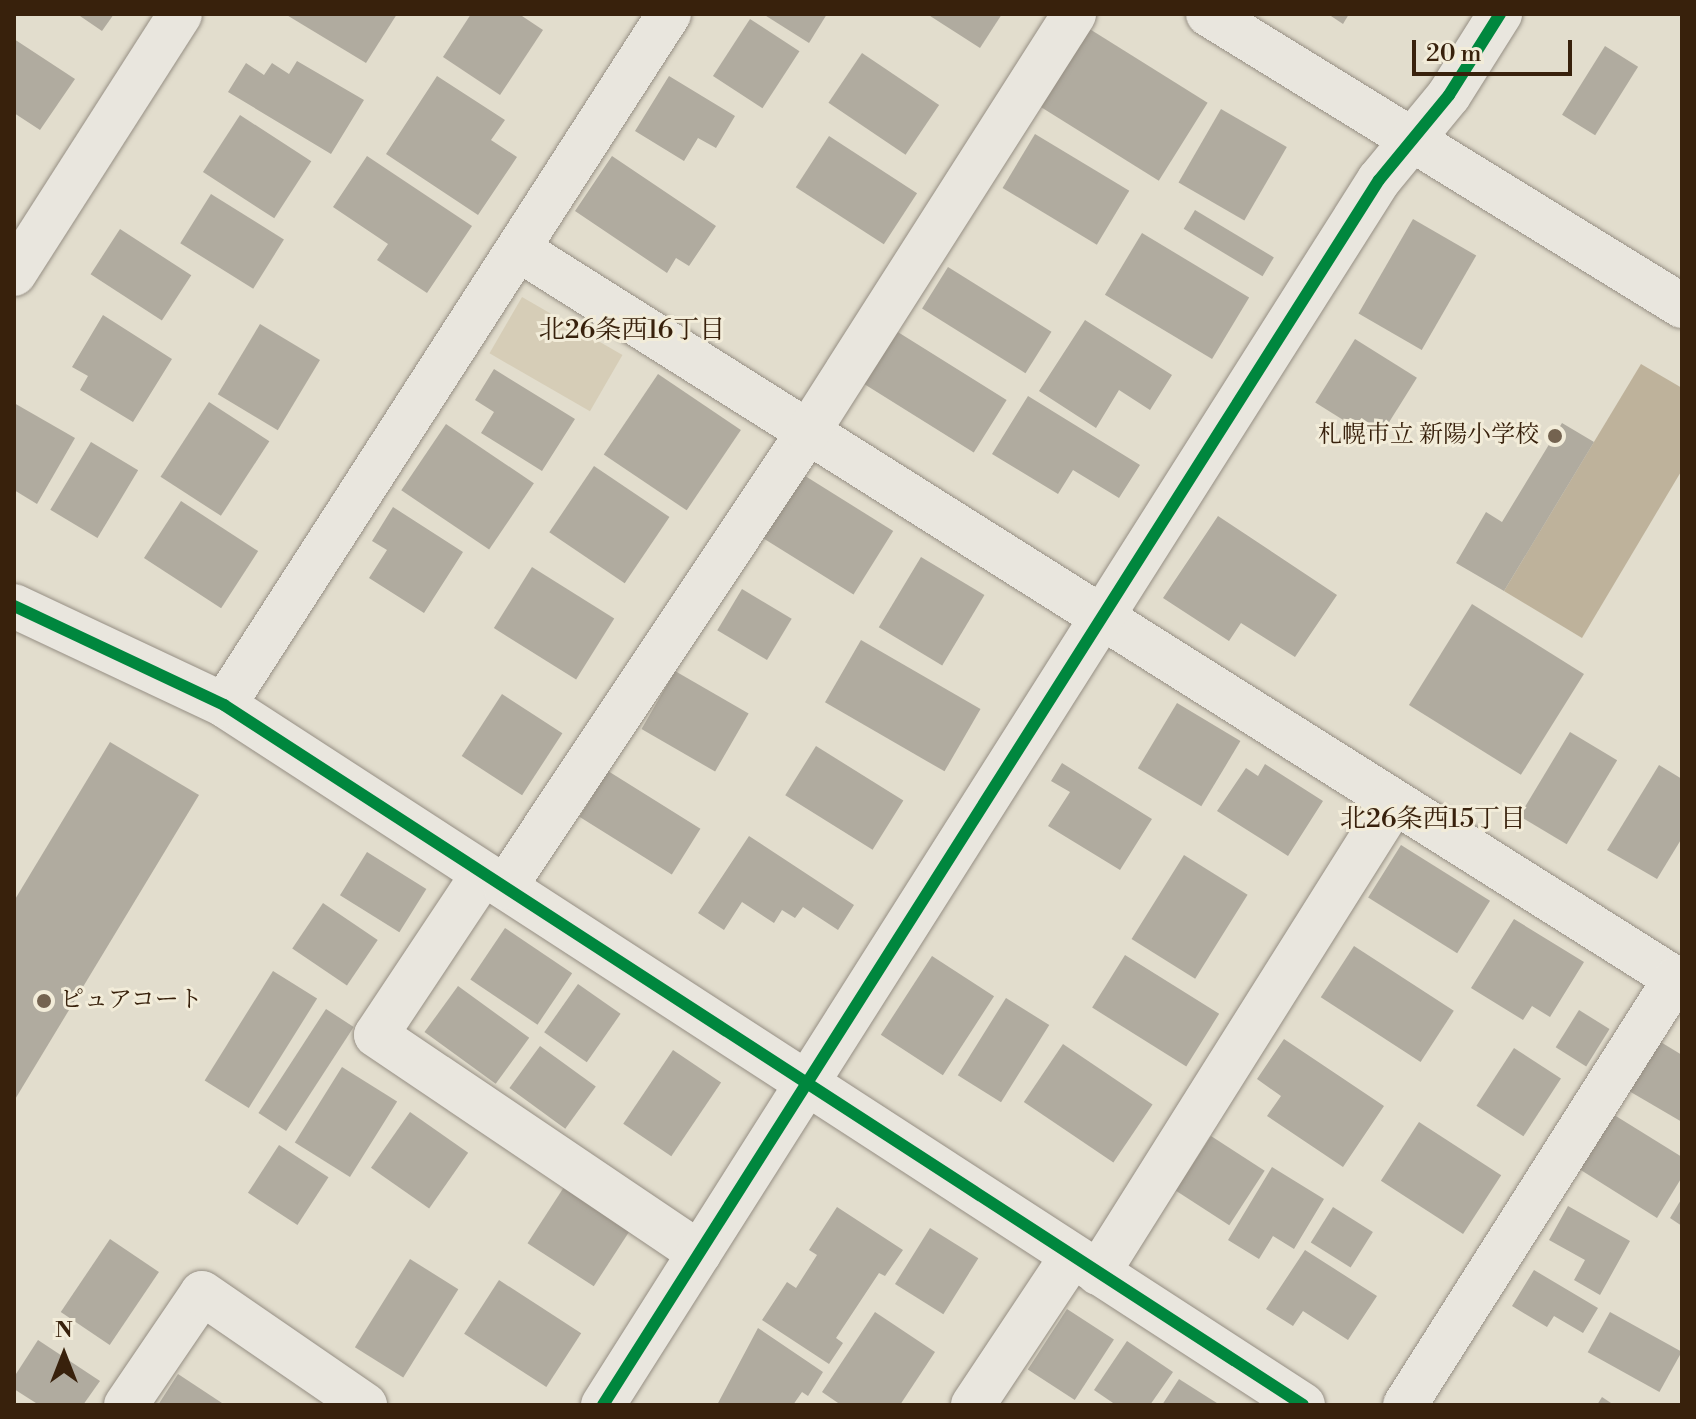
<!DOCTYPE html>
<html>
<head>
<meta charset="utf-8">
<style>
	body { margin:0 }
	#map { position:relative; width:1696px; height:1419px; overflow:hidden; background:#e2ddcd; font-family:"Libre Bodoni","Noto Serif JP",serif }
	div>[style] { position:absolute }
	.green>* { inset:0; background:#d6cdb7; transform-origin:0 0 }
	.water>* { inset:0; background:#beb29b }
	.building>* { inset:0; background:#b0ab9f; transform-origin:0 0 }
	.roads { filter:drop-shadow(0 0 2px #968f84) drop-shadow(0 0 2px #968f84) }
	.minor>* { height:44px; margin:-22px; padding:0 22px; transform-origin:22px; border-radius:22px; background:#e9e6de }
	.cycleway>* { height:12px; margin:-6px; padding:0 6px; transform-origin:6px; border-radius:6px; background:#00873e }
	.dots>* { width:22px; height:22px; translate:-50% -50%; box-sizing:border-box; border:4px solid #f2ecd9; border-radius:50% }
	span { translate:-50% -50%; white-space:nowrap; text-align:center; line-height:1.15; -webkit-text-stroke:6px #f2ecd9; paint-order:stroke }
	.poi-label { font-size:24px; color:#38210c }
	.right { translate:-100% -50%; text-align:right }
	.left { translate:0 -50%; text-align:left }
	.neighbourhood-label { font-size:26px; color:#38210c }
	.frame { position:absolute; inset:0; border:16px solid #38210c; pointer-events:none }
	.north { position:absolute; left:24px; top:1315px; width:80px; height:80px; -webkit-text-stroke:6px #f2ecd9; paint-order:stroke; rotate:0deg; font-size:22px; font-weight:700; line-height:32px; text-align:center; color:#38210c }
	.north::after { content:''; display:block; margin:auto; width:28px; height:36px; background:#38210c; clip-path:polygon(50% 0,100% 100%,50% 72%,0 100%) }
	.scale { position:absolute; left:1412px; top:40px; width:160px; height:36px; box-sizing:border-box; border:4px solid #38210c; border-top:0; padding-left:10px; font-size:24px; line-height:28px; white-space:nowrap; color:#38210c; -webkit-text-stroke:6px #f2ecd9; paint-order:stroke }
</style>
</head>
<body>
<div id="map">
	<div class="green">
		<i style="left:522px;top:297px;width:116px;height:65px;rotate:30deg"></i>
	</div>
	<div class="water">
		<i style="clip-path:polygon(1641px 364px,1682px 388px,1682px 470px,1582px 638px,1504px 591px)"></i>
	</div>
	<div class="building">
		<i style="clip-path:polygon(77px 14px,114px 14px,102px 31px)"></i>
		<i style="clip-path:polygon(285px 14px,397px 14px,366px 63px)"></i>
		<i style="clip-path:polygon(471px 14px,519px 14px,543px 30px,500px 95px,443px 57px)"></i>
		<i style="clip-path:polygon(763px 14px,827px 14px,809px 43px)"></i>
		<i style="clip-path:polygon(927px 14px,1002px 14px,980px 48px)"></i>
		<i style="clip-path:polygon(1328px 14px,1349px 14px,1343px 24px)"></i>
		<i style="left:750px;top:19px;width:59px;height:68px;rotate:33deg"></i>
		<i style="left:1088px;top:28px;width:141px;height:92px;rotate:32deg"></i>
		<i style="clip-path:polygon(14px 39px,75px 79px,40px 130px,14px 113px)"></i>
		<i style="left:1605px;top:46px;width:39px;height:81px;rotate:32deg"></i>
		<i style="left:862px;top:53px;width:93px;height:60px;rotate:34deg"></i>
		<i style="clip-path:polygon(297px 61px,364px 100px,331px 154px,228px 92px,246px 63px,264px 75px,272px 63px,289px 74px)"></i>
		<i style="clip-path:polygon(437px 76px,505px 120px,491px 140px,517px 157px,478px 215px,386px 154px)"></i>
		<i style="clip-path:polygon(669px 76px,735px 116px,716px 148px,698px 138px,684px 161px,635px 131px)"></i>
		<i style="left:1221px;top:109px;width:76px;height:85px;rotate:30deg"></i>
		<i style="left:240px;top:115px;width:85px;height:68px;rotate:33deg"></i>
		<i style="left:1035px;top:134px;width:110px;height:63px;rotate:31deg"></i>
		<i style="left:829px;top:136px;width:105px;height:61px;rotate:33deg"></i>
		<i style="clip-path:polygon(367px 156px,472px 226px,427px 293px,377px 260px,388px 244px,333px 207px)"></i>
		<i style="clip-path:polygon(612px 156px,716px 226px,689px 266px,676px 258px,667px 273px,575px 211px)"></i>
		<i style="left:211px;top:194px;width:86px;height:58px;rotate:32deg"></i>
		<i style="left:1195px;top:210px;width:92px;height:22px;rotate:31deg"></i>
		<i style="left:1413px;top:219px;width:73px;height:109px;rotate:30deg"></i>
		<i style="left:120px;top:229px;width:85px;height:54px;rotate:33deg"></i>
		<i style="left:1142px;top:233px;width:125px;height:72px;rotate:31deg"></i>
		<i style="left:948px;top:267px;width:122px;height:49px;rotate:32deg"></i>
		<i style="clip-path:polygon(103px 315px,172px 359px,133px 422px,80px 390px,88px 376px,72px 367px)"></i>
		<i style="clip-path:polygon(1085px 320px,1172px 375px,1150px 410px,1119px 390px,1096px 428px,1039px 391px)"></i>
		<i style="left:260px;top:324px;width:70px;height:82px;rotate:31deg"></i>
		<i style="left:893px;top:329px;width:134px;height:62px;rotate:32deg"></i>
		<i style="left:1355px;top:339px;width:73px;height:75px;rotate:32deg"></i>
		<i style="clip-path:polygon(494px 369px,575px 419px,542px 471px,481px 433px,494px 412px,475px 400px)"></i>
		<i style="left:658px;top:374px;width:100px;height:97px;rotate:34deg"></i>
		<i style="clip-path:polygon(1028px 396px,1140px 465px,1119px 498px,1073px 470px,1058px 494px,992px 454px)"></i>
		<i style="left:209px;top:402px;width:72px;height:89px;rotate:33deg"></i>
		<i style="clip-path:polygon(14px 403px,75px 438px,37px 504px,14px 490px)"></i>
		<i style="clip-path:polygon(1562px 423px,1594px 442px,1504px 591px,1456px 563px,1486px 512px,1502px 522px)"></i>
		<i style="left:446px;top:424px;width:106px;height:80px;rotate:34deg"></i>
		<i style="left:91px;top:442px;width:55px;height:79px;rotate:31deg"></i>
		<i style="left:594px;top:466px;width:91px;height:80px;rotate:34deg"></i>
		<i style="left:794px;top:469px;width:117px;height:75px;rotate:32deg"></i>
		<i style="left:181px;top:501px;width:92px;height:68px;rotate:33deg"></i>
		<i style="clip-path:polygon(393px 507px,463px 552px,424px 613px,369px 578px,387px 550px,372px 541px)"></i>
		<i style="clip-path:polygon(1218px 516px,1337px 595px,1295px 657px,1241px 623px,1229px 641px,1163px 598px)"></i>
		<i style="left:921px;top:557px;width:74px;height:82px;rotate:31deg"></i>
		<i style="left:532px;top:567px;width:97px;height:72px;rotate:32deg"></i>
		<i style="left:742px;top:589px;width:58px;height:48px;rotate:31deg"></i>
		<i style="left:1472px;top:604px;width:132px;height:119px;rotate:32deg"></i>
		<i style="left:861px;top:640px;width:138px;height:72px;rotate:30deg"></i>
		<i style="left:675px;top:671px;width:85px;height:67px;rotate:30deg"></i>
		<i style="left:502px;top:694px;width:72px;height:74px;rotate:33deg"></i>
		<i style="left:1177px;top:703px;width:74px;height:76px;rotate:31deg"></i>
		<i style="left:1570px;top:732px;width:55px;height:98px;rotate:31deg"></i>
		<i style="clip-path:polygon(110px 742px,199px 795px,14px 1101px,14px 901px)"></i>
		<i style="left:816px;top:746px;width:103px;height:58px;rotate:32deg"></i>
		<i style="clip-path:polygon(1062px 763px,1152px 819px,1120px 870px,1048px 826px,1070px 792px,1051px 781px)"></i>
		<i style="clip-path:polygon(1265px 764px,1323px 801px,1288px 856px,1217px 811px,1246px 768px,1258px 776px)"></i>
		<i style="clip-path:polygon(1659px 765px,1682px 779px,1682px 838px,1657px 879px,1607px 850px)"></i>
		<i style="left:608px;top:771px;width:109px;height:54px;rotate:32deg"></i>
		<i style="clip-path:polygon(749px 836px,854px 905px,838px 930px,803px 907px,795px 918px,782px 910px,774px 923px,742px 902px,724px 930px,698px 913px)"></i>
		<i style="left:1401px;top:845px;width:105px;height:62px;rotate:32deg"></i>
		<i style="left:367px;top:852px;width:70px;height:51px;rotate:32deg"></i>
		<i style="left:1184px;top:855px;width:75px;height:99px;rotate:32deg"></i>
		<i style="left:323px;top:903px;width:66px;height:55px;rotate:34deg"></i>
		<i style="clip-path:polygon(1514px 919px,1584px 962px,1550px 1017px,1532px 1006px,1523px 1020px,1471px 988px)"></i>
		<i style="left:505px;top:928px;width:81px;height:62px;rotate:34deg"></i>
		<i style="left:1354px;top:946px;width:119px;height:61px;rotate:33deg"></i>
		<i style="left:1125px;top:955px;width:111px;height:62px;rotate:32deg"></i>
		<i style="left:932px;top:956px;width:74px;height:94px;rotate:33deg"></i>
		<i style="left:273px;top:971px;width:52px;height:129px;rotate:32deg"></i>
		<i style="left:578px;top:984px;width:52px;height:59px;rotate:35deg"></i>
		<i style="left:458px;top:986px;width:88px;height:57px;rotate:36deg"></i>
		<i style="left:1006px;top:998px;width:51px;height:91px;rotate:32deg"></i>
		<i style="left:326px;top:1009px;width:33px;height:124px;rotate:33deg"></i>
		<i style="left:1579px;top:1010px;width:36px;height:44px;rotate:32deg"></i>
		<i style="clip-path:polygon(1284px 1039px,1384px 1106px,1343px 1167px,1267px 1116px,1281px 1096px,1257px 1079px)"></i>
		<i style="clip-path:polygon(1659px 1041px,1682px 1055px,1682px 1122px,1629px 1091px)"></i>
		<i style="left:1063px;top:1044px;width:108px;height:70px;rotate:34deg"></i>
		<i style="left:540px;top:1046px;width:69px;height:52px;rotate:36deg"></i>
		<i style="left:1514px;top:1048px;width:56px;height:69px;rotate:33deg"></i>
		<i style="left:673px;top:1050px;width:58px;height:89px;rotate:34deg"></i>
		<i style="left:342px;top:1067px;width:65px;height:89px;rotate:32deg"></i>
		<i style="left:410px;top:1112px;width:71px;height:68px;rotate:35deg"></i>
		<i style="clip-path:polygon(1611px 1113px,1682px 1157px,1682px 1177px,1657px 1218px,1576px 1167px)"></i>
		<i style="left:1419px;top:1122px;width:98px;height:70px;rotate:33deg"></i>
		<i style="left:1211px;top:1136px;width:64px;height:65px;rotate:33deg"></i>
		<i style="left:279px;top:1145px;width:59px;height:57px;rotate:33deg"></i>
		<i style="clip-path:polygon(1272px 1167px,1324px 1199px,1294px 1249px,1273px 1236px,1259px 1259px,1228px 1240px)"></i>
		<i style="left:564px;top:1187px;width:79px;height:67px;rotate:33deg"></i>
		<i style="clip-path:polygon(1682px 1198px,1682px 1226px,1670px 1218px)"></i>
		<i style="clip-path:polygon(1568px 1206px,1630px 1241px,1600px 1295px,1574px 1280px,1585px 1260px,1549px 1240px)"></i>
		<i style="clip-path:polygon(837px 1207px,903px 1250px,885px 1276px,879px 1273px,836px 1338px,843px 1343px,829px 1364px,762px 1320px,787px 1282px,796px 1288px,817px 1255px,809px 1250px)"></i>
		<i style="left:1333px;top:1207px;width:47px;height:42px;rotate:32deg"></i>
		<i style="left:930px;top:1228px;width:57px;height:66px;rotate:32deg"></i>
		<i style="left:110px;top:1239px;width:59px;height:88px;rotate:34deg"></i>
		<i style="clip-path:polygon(1305px 1250px,1377px 1296px,1348px 1340px,1303px 1311px,1293px 1326px,1266px 1309px)"></i>
		<i style="left:410px;top:1259px;width:57px;height:104px;rotate:32deg"></i>
		<i style="clip-path:polygon(1534px 1270px,1598px 1308px,1583px 1333px,1554px 1316px,1547px 1327px,1512px 1306px)"></i>
		<i style="left:499px;top:1280px;width:98px;height:64px;rotate:33deg"></i>
		<i style="left:1067px;top:1309px;width:56px;height:72px;rotate:33deg"></i>
		<i style="clip-path:polygon(875px 1312px,935px 1352px,900px 1405px,841px 1405px,822px 1392px)"></i>
		<i style="left:1610px;top:1312px;width:82px;height:46px;rotate:29deg"></i>
		<i style="clip-path:polygon(758px 1328px,823px 1372px,808px 1396px,802px 1392px,793px 1405px,717px 1405px)"></i>
		<i style="clip-path:polygon(38px 1340px,100px 1381px,83px 1405px,39px 1405px,14px 1389px,14px 1377px)"></i>
		<i style="clip-path:polygon(1127px 1341px,1173px 1372px,1150px 1405px,1116px 1405px,1094px 1390px)"></i>
		<i style="clip-path:polygon(178px 1374px,225px 1405px,158px 1405px)"></i>
		<i style="clip-path:polygon(1179px 1379px,1220px 1405px,1162px 1405px)"></i>
		<i style="clip-path:polygon(1602px 1397px,1614px 1405px,1597px 1405px)"></i>
	</div>
	<div class="roads">
		<div class="minor">
			<i style="left:1208px;top:14px;width:557px;rotate:31.63deg"></i>
			<i style="left:518px;top:249px;width:1376px;rotate:32.23deg"></i>
			<i style="left:14px;top:274px;width:308px;rotate:-57.4deg"></i>
			<i style="left:14px;top:606px;width:232px;rotate:25.2deg"></i>
			<i style="left:224px;top:705px;width:1286px;rotate:32.97deg"></i>
			<i style="left:224px;top:705px;width:822px;rotate:-57.22deg"></i>
			<i style="left:483px;top:874px;width:193px;rotate:123.6deg"></i>
			<i style="left:376px;top:1035px;width:390px;rotate:34deg"></i>
			<i style="left:505px;top:887px;width:547px;rotate:-56.34deg"></i>
			<i style="left:808px;top:432px;width:495px;rotate:-57.5deg"></i>
			<i style="left:1098px;top:1273px;width:556px;rotate:-57.85deg"></i>
			<i style="left:126px;top:1405px;width:135px;rotate:-55.8deg"></i>
			<i style="left:202px;top:1293px;width:198px;rotate:34.5deg"></i>
			<i style="left:603px;top:1405px;width:1450px;rotate:-57.65deg"></i>
			<i style="left:1379px;top:180px;width:110px;rotate:-50.5deg"></i>
			<i style="left:1449px;top:95px;width:96px;rotate:-57.8deg"></i>
			<i style="left:973px;top:1405px;width:179px;rotate:-56.4deg"></i>
			<i style="left:1405px;top:1405px;width:504px;rotate:-57.63deg"></i>
		</div>
	</div>
	<div class="cycleway">
		<i style="left:14px;top:606px;width:232px;rotate:25.2deg"></i>
		<i style="left:224px;top:705px;width:1286px;rotate:32.97deg"></i>
		<i style="left:603px;top:1405px;width:1450px;rotate:-57.65deg"></i>
		<i style="left:1379px;top:180px;width:110px;rotate:-50.5deg"></i>
		<i style="left:1449px;top:95px;width:96px;rotate:-57.8deg"></i>
	</div>
	<div class="dots">
		<i style="left:1555px;top:436px;background:#746350"></i>
		<i style="left:44px;top:1001px;background:#746350"></i>
	</div>
	<div class="poi-label">
		<span class="right" style="left:1539px;top:436px">札幌市立 新陽小学校</span>
		<span class="left" style="left:60px;top:1001px">ピュアコート</span>
	</div>
	<div class="neighbourhood-label">
		<span style="left:632px;top:331px">北26条西16丁目</span>
		<span style="left:1433px;top:820px">北26条西15丁目</span>
	</div>
	<div class="frame"></div>
	<div class="north">N</div>
	<div class="scale">20 m</div>
</div>
</body>
</html>
